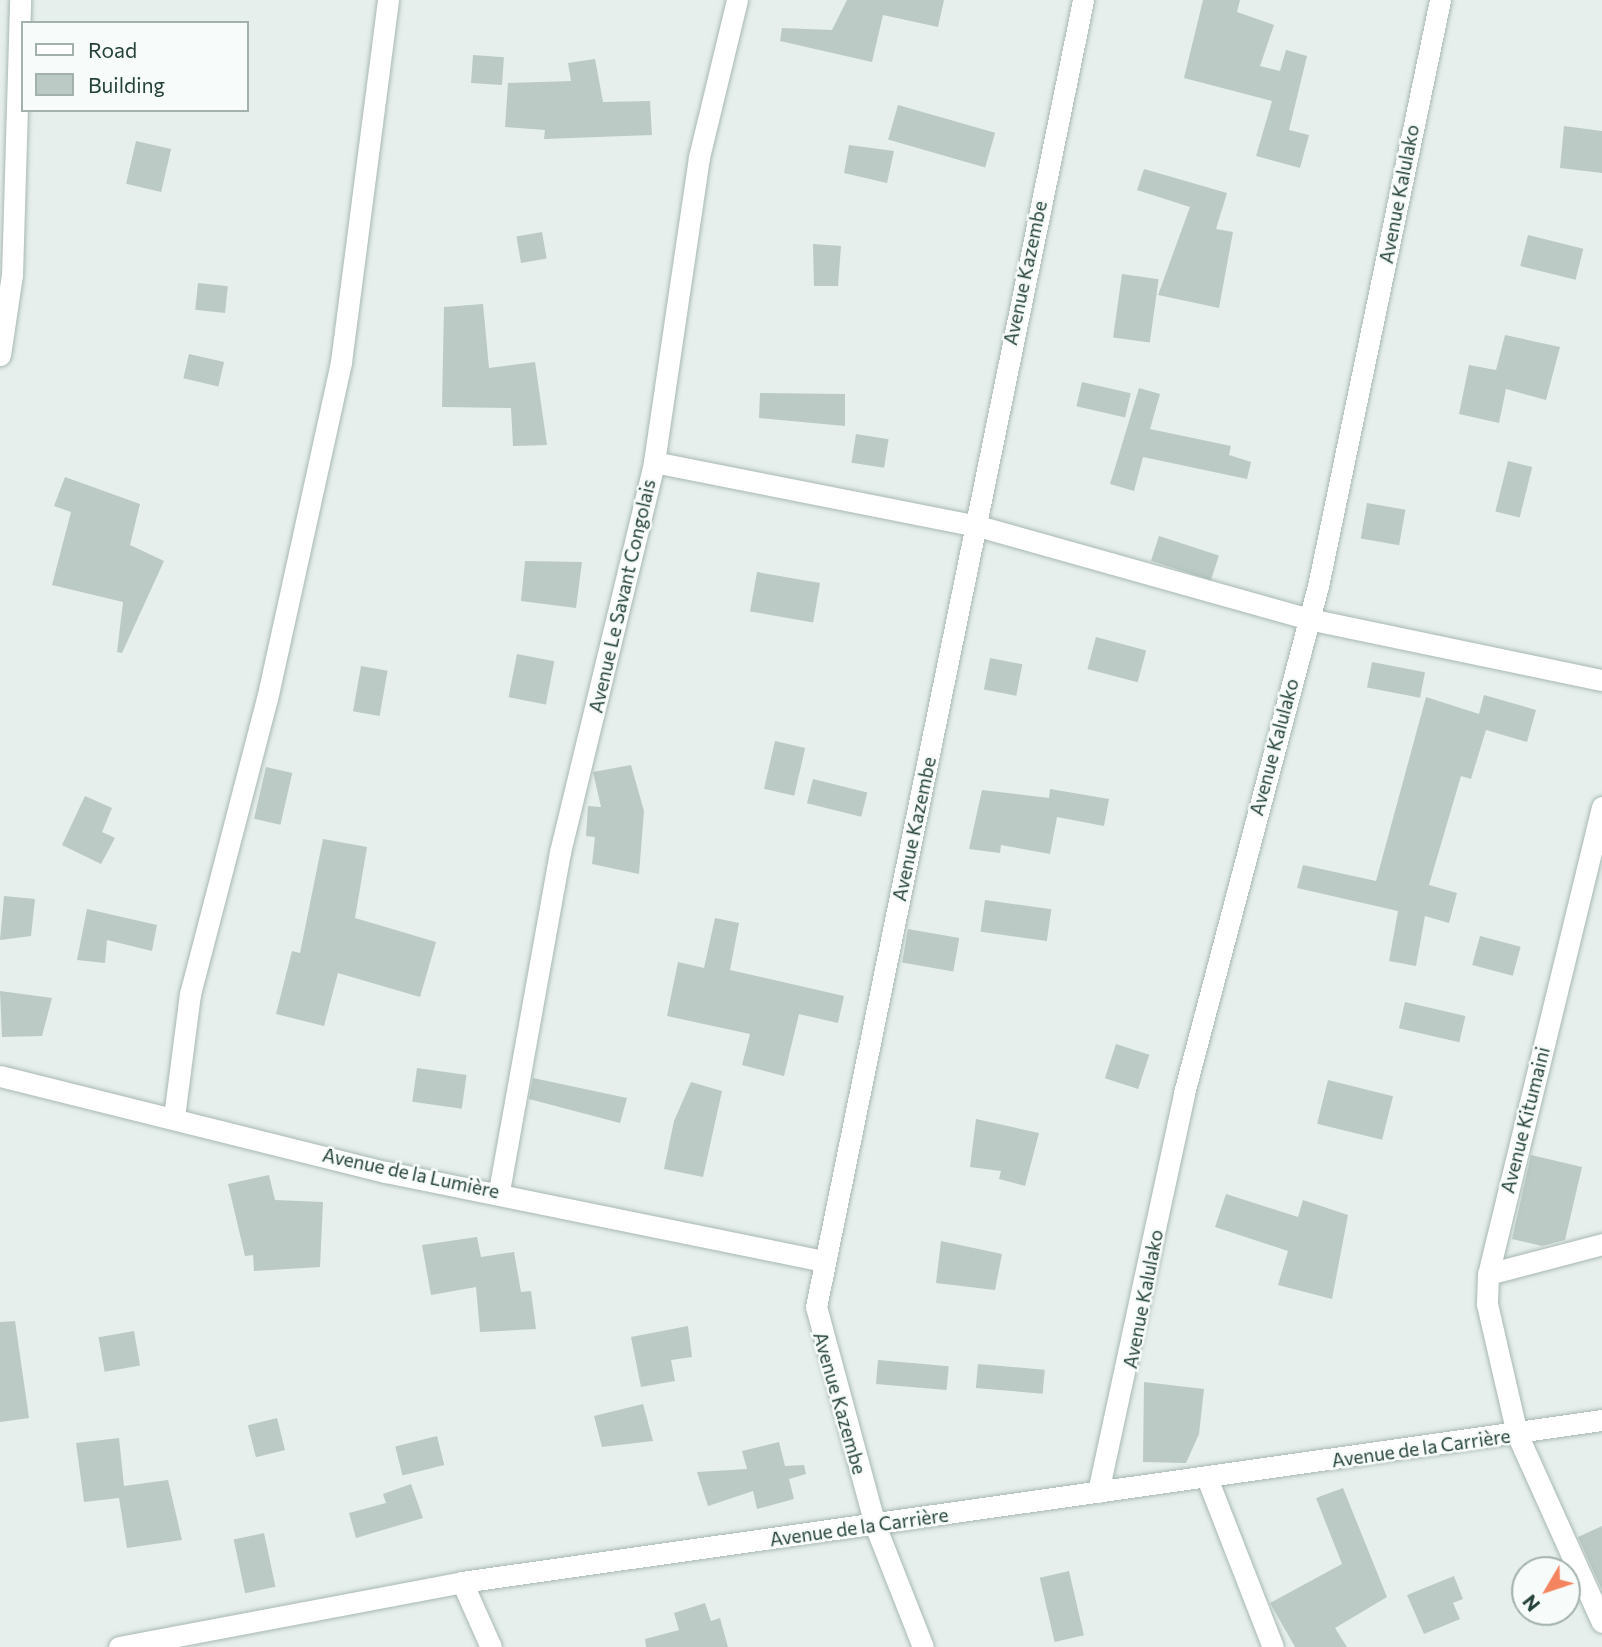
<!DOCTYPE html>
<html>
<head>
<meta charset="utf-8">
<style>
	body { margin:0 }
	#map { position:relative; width:1602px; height:1647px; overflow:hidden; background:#e6efeb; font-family:Commissioner,sans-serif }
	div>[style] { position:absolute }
	.building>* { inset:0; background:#bbcac4; transform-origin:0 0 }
	.roads { filter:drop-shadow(0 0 2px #a8b8b2) drop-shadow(0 0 2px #a8b8b2) }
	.minor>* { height:21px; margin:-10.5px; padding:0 10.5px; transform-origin:10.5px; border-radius:10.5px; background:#fff }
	span { translate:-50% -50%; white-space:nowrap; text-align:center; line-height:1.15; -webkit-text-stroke:5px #f7fbf9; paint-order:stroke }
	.street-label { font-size:19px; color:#24423a }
	.legend { position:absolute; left:21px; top:21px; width:228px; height:91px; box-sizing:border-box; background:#f7fbf9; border:2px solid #a3b1ad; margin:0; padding:9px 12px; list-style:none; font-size:21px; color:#24423a }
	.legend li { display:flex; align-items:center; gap:14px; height:35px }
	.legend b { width:35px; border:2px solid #a3b1ad }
	.north { position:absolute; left:1511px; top:1556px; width:70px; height:70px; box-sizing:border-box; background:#f7fbf9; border:2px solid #a3b1ad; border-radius:50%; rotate:231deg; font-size:19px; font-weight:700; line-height:28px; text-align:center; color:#24423a }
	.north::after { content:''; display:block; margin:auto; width:24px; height:32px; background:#f4845f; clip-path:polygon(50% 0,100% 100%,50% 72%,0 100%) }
</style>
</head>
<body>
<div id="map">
	<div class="building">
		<i style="clip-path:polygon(847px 0,944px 0,938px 27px,883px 15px,872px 62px,780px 41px,782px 28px,832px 30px)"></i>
		<i style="clip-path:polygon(1203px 0,1240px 0,1237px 12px,1274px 25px,1260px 66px,1280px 71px,1286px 50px,1307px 56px,1289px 130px,1309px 135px,1300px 168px,1256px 156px,1272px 101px,1184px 78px)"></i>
		<i style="left:473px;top:55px;width:31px;height:28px;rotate:4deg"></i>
		<i style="clip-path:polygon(595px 59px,603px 102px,650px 101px,652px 135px,544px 139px,545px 130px,505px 127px,508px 83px,571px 81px,568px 63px)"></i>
		<i style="left:898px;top:105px;width:101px;height:36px;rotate:16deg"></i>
		<i style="clip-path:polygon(1564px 126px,1602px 131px,1602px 173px,1560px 168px)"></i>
		<i style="left:136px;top:141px;width:36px;height:44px;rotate:13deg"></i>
		<i style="clip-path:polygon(849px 145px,894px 151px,887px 183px,844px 173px)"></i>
		<i style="clip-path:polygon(1144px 169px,1227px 193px,1216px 229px,1233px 232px,1219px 308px,1158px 295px,1190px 207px,1137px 190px)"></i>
		<i style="left:542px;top:232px;width:27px;height:26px;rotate:80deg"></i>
		<i style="left:1528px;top:235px;width:57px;height:32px;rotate:14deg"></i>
		<i style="clip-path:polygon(813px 244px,841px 246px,838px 286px,814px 286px)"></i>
		<i style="left:1122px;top:274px;width:37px;height:64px;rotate:8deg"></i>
		<i style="left:198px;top:283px;width:30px;height:27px;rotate:6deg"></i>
		<i style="clip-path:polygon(483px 304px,489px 368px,535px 362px,547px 445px,513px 446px,511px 408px,442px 407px,444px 307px)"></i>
		<i style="clip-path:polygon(1505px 335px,1560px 347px,1546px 400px,1506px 389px,1499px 423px,1459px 414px,1469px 365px,1496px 370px)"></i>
		<i style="left:189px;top:354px;width:36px;height:25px;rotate:13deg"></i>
		<i style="left:1082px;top:382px;width:50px;height:25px;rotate:13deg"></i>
		<i style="clip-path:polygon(1139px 388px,1160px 394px,1150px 429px,1231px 446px,1229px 455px,1251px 462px,1247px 479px,1143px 457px,1134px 491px,1110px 484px)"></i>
		<i style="clip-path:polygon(760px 393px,845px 394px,845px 426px,759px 418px)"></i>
		<i style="left:856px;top:434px;width:33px;height:29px;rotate:9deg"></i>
		<i style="left:1508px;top:461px;width:25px;height:52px;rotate:14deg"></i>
		<i style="clip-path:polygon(65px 477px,140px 504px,130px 545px,164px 561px,122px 653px,117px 652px,123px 602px,52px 585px,71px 512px,54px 506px)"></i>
		<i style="left:1367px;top:503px;width:39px;height:36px;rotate:10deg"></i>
		<i style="left:1159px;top:536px;width:63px;height:26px;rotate:18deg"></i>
		<i style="clip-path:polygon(525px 561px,582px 562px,576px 608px,521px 601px)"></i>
		<i style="left:757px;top:572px;width:64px;height:40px;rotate:10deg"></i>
		<i style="left:1096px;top:637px;width:52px;height:33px;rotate:15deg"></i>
		<i style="left:517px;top:654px;width:38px;height:44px;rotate:11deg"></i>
		<i style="left:990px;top:658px;width:33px;height:32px;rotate:11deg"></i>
		<i style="left:1372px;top:662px;width:54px;height:26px;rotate:11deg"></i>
		<i style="left:361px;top:666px;width:27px;height:46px;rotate:10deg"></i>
		<i style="clip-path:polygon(1484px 695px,1536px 710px,1527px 742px,1486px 730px,1471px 779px,1461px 776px,1429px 885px,1457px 893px,1449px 923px,1425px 916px,1416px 966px,1389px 961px,1398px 911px,1297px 888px,1303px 865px,1376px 881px,1426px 697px,1479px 714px)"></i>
		<i style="left:775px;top:741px;width:31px;height:49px;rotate:13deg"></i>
		<i style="clip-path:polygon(631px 765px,644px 811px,639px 874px,592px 864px,595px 837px,586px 836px,588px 806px,601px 807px,593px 772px)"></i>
		<i style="left:266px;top:767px;width:27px;height:53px;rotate:13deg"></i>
		<i style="left:813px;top:779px;width:56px;height:25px;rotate:14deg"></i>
		<i style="clip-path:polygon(1050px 789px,1109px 799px,1104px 826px,1057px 817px,1050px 854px,1001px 845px,1000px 853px,969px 849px,982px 790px,1049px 798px)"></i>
		<i style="clip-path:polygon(85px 796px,112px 808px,102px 832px,115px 838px,101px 864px,62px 845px)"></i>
		<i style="clip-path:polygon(323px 839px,367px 847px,355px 918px,436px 942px,420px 997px,338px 973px,324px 1026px,276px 1014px,292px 951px,300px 953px)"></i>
		<i style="clip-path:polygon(4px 896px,35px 899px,31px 936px,0 940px)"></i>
		<i style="left:985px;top:900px;width:67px;height:32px;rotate:8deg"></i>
		<i style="clip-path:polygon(87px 909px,157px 925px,152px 951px,107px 940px,105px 963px,77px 960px)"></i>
		<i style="clip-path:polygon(715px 918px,739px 923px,730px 970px,844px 996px,838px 1023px,799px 1014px,784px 1076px,742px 1065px,750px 1034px,667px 1016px,678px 962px,704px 968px)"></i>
		<i style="left:908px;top:929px;width:52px;height:34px;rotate:10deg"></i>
		<i style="left:1480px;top:936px;width:42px;height:30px;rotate:15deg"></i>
		<i style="clip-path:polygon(0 991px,52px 998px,42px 1036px,2px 1037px)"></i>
		<i style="left:1405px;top:1002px;width:62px;height:27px;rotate:13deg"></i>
		<i style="left:1116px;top:1044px;width:35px;height:36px;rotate:18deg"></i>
		<i style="left:417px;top:1068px;width:50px;height:34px;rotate:8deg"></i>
		<i style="clip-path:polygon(533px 1078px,627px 1098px,620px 1123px,529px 1099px)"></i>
		<i style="left:1328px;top:1080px;width:67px;height:45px;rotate:14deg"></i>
		<i style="clip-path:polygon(691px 1082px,722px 1091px,703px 1177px,664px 1169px,674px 1121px)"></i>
		<i style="clip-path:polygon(976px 1119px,1039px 1133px,1025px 1186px,999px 1179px,1001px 1171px,970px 1167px)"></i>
		<i style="clip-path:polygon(1531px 1155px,1582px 1167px,1565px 1240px,1542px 1246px,1512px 1239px)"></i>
		<i style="clip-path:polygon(269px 1175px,275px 1200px,323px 1202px,320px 1267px,254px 1271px,253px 1255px,245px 1256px,228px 1184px)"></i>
		<i style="clip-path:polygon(1226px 1194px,1298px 1217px,1303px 1200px,1348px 1215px,1332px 1299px,1278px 1285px,1288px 1251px,1215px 1227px)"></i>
		<i style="clip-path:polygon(477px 1237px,481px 1257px,514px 1252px,521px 1292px,531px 1291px,536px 1329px,480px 1332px,476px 1287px,431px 1295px,422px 1245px)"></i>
		<i style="clip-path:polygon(941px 1241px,1002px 1254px,995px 1290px,936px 1283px)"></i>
		<i style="clip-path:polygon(15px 1321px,29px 1418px,0 1422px,0 1322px)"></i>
		<i style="clip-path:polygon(688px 1326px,692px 1357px,671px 1360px,675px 1381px,641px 1387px,631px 1337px)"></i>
		<i style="left:134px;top:1331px;width:35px;height:36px;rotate:80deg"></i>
		<i style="left:878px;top:1360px;width:71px;height:24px;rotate:5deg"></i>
		<i style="left:978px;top:1364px;width:67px;height:24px;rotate:5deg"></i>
		<i style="clip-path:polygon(1144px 1382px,1204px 1389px,1199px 1434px,1186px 1463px,1143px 1462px)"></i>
		<i style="clip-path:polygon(643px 1404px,653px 1441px,602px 1447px,594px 1416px)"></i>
		<i style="left:277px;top:1418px;width:33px;height:30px;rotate:76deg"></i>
		<i style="left:437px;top:1436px;width:30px;height:43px;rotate:76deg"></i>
		<i style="clip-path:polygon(119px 1438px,124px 1486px,168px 1480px,182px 1540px,127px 1548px,119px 1498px,84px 1502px,76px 1443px)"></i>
		<i style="clip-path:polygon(779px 1442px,785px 1466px,804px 1465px,806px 1474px,789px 1479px,794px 1499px,757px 1509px,753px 1491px,708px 1506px,697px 1472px,747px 1469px,742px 1451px)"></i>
		<i style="clip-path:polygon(411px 1484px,423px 1518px,356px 1538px,349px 1513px,386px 1503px,383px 1494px)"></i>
		<i style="clip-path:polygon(1343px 1488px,1387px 1597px,1335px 1628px,1347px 1647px,1295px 1647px,1270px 1603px,1342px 1564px,1316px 1498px)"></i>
		<i style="clip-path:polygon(1602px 1526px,1602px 1590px,1578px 1537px)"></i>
		<i style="left:264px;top:1533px;width:55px;height:31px;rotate:78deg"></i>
		<i style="left:1069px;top:1571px;width:66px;height:30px;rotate:77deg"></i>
		<i style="clip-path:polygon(1454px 1576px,1463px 1599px,1453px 1603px,1460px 1619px,1424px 1634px,1407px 1595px)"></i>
		<i style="clip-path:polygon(705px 1603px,711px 1621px,720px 1618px,728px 1647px,646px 1647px,645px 1639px,679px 1630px,674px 1613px)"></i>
	</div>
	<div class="roads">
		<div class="minor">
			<i style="left:0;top:355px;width:81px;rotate:-81.5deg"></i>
			<i style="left:12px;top:275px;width:275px;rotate:-88.3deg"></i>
			<i style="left:654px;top:462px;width:330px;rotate:11.2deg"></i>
			<i style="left:978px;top:526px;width:344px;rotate:15.7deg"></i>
			<i style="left:1309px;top:619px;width:299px;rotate:11.8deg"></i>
			<i style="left:1602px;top:807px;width:481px;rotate:103.7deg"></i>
			<i style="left:1488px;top:1274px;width:30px;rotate:92deg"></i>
			<i style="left:1487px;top:1304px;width:133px;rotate:77deg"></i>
			<i style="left:1517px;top:1434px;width:206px;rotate:65.7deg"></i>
			<i style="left:0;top:1076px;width:398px;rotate:14deg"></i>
			<i style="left:386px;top:1172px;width:446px;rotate:11.5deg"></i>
			<i style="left:174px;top:1117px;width:124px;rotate:-82.6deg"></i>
			<i style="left:190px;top:994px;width:305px;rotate:-75.4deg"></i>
			<i style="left:267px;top:699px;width:345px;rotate:-77.6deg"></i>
			<i style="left:341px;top:362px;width:365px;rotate:-82.6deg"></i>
			<i style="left:499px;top:1191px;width:344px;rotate:-79.8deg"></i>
			<i style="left:560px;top:852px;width:401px;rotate:-76.4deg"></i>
			<i style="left:654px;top:462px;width:308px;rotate:-81.6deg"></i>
			<i style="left:699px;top:157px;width:162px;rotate:-76.4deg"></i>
			<i style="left:1488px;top:1274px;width:118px;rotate:-14.7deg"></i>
			<i style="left:1207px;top:1478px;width:181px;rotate:68.7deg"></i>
			<i style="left:1098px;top:1492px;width:408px;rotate:-77.8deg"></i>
			<i style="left:1184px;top:1093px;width:524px;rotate:-75.2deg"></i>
			<i style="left:1318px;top:586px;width:599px;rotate:-78.24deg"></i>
			<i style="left:462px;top:1582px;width:71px;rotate:66deg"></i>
			<i style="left:119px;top:1647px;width:349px;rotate:-10.7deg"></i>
			<i style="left:462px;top:1582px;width:1151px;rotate:-8.09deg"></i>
			<i style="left:923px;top:1647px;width:131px;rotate:-111.5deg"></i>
			<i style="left:875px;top:1525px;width:226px;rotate:-105.1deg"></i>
			<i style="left:816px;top:1307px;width:1334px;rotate:-78.45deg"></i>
		</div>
	</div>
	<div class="street-label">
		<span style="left:1399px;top:194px;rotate:-79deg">Avenue Kalulako</span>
		<span style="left:1025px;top:273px;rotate:-78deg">Avenue Kazembe</span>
		<span style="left:622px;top:596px;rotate:-77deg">Avenue Le Savant Congolais</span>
		<span style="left:1274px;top:747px;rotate:-75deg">Avenue Kalulako</span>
		<span style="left:914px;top:829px;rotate:-78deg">Avenue Kazembe</span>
		<span style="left:1525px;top:1120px;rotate:-76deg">Avenue Kitumaini</span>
		<span style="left:411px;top:1173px;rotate:12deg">Avenue de la Lumière</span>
		<span style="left:1143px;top:1299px;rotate:-79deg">Avenue Kalulako</span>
		<span style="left:840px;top:1403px;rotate:74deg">Avenue Kazembe</span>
		<span style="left:1421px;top:1448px;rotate:-8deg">Avenue de la Carrière</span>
		<span style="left:859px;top:1527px;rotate:-8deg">Avenue de la Carrière</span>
	</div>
	<ul class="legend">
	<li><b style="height:9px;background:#fff"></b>Road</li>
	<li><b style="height:19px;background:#bbcac4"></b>Building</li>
	</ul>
	<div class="north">N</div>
</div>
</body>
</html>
